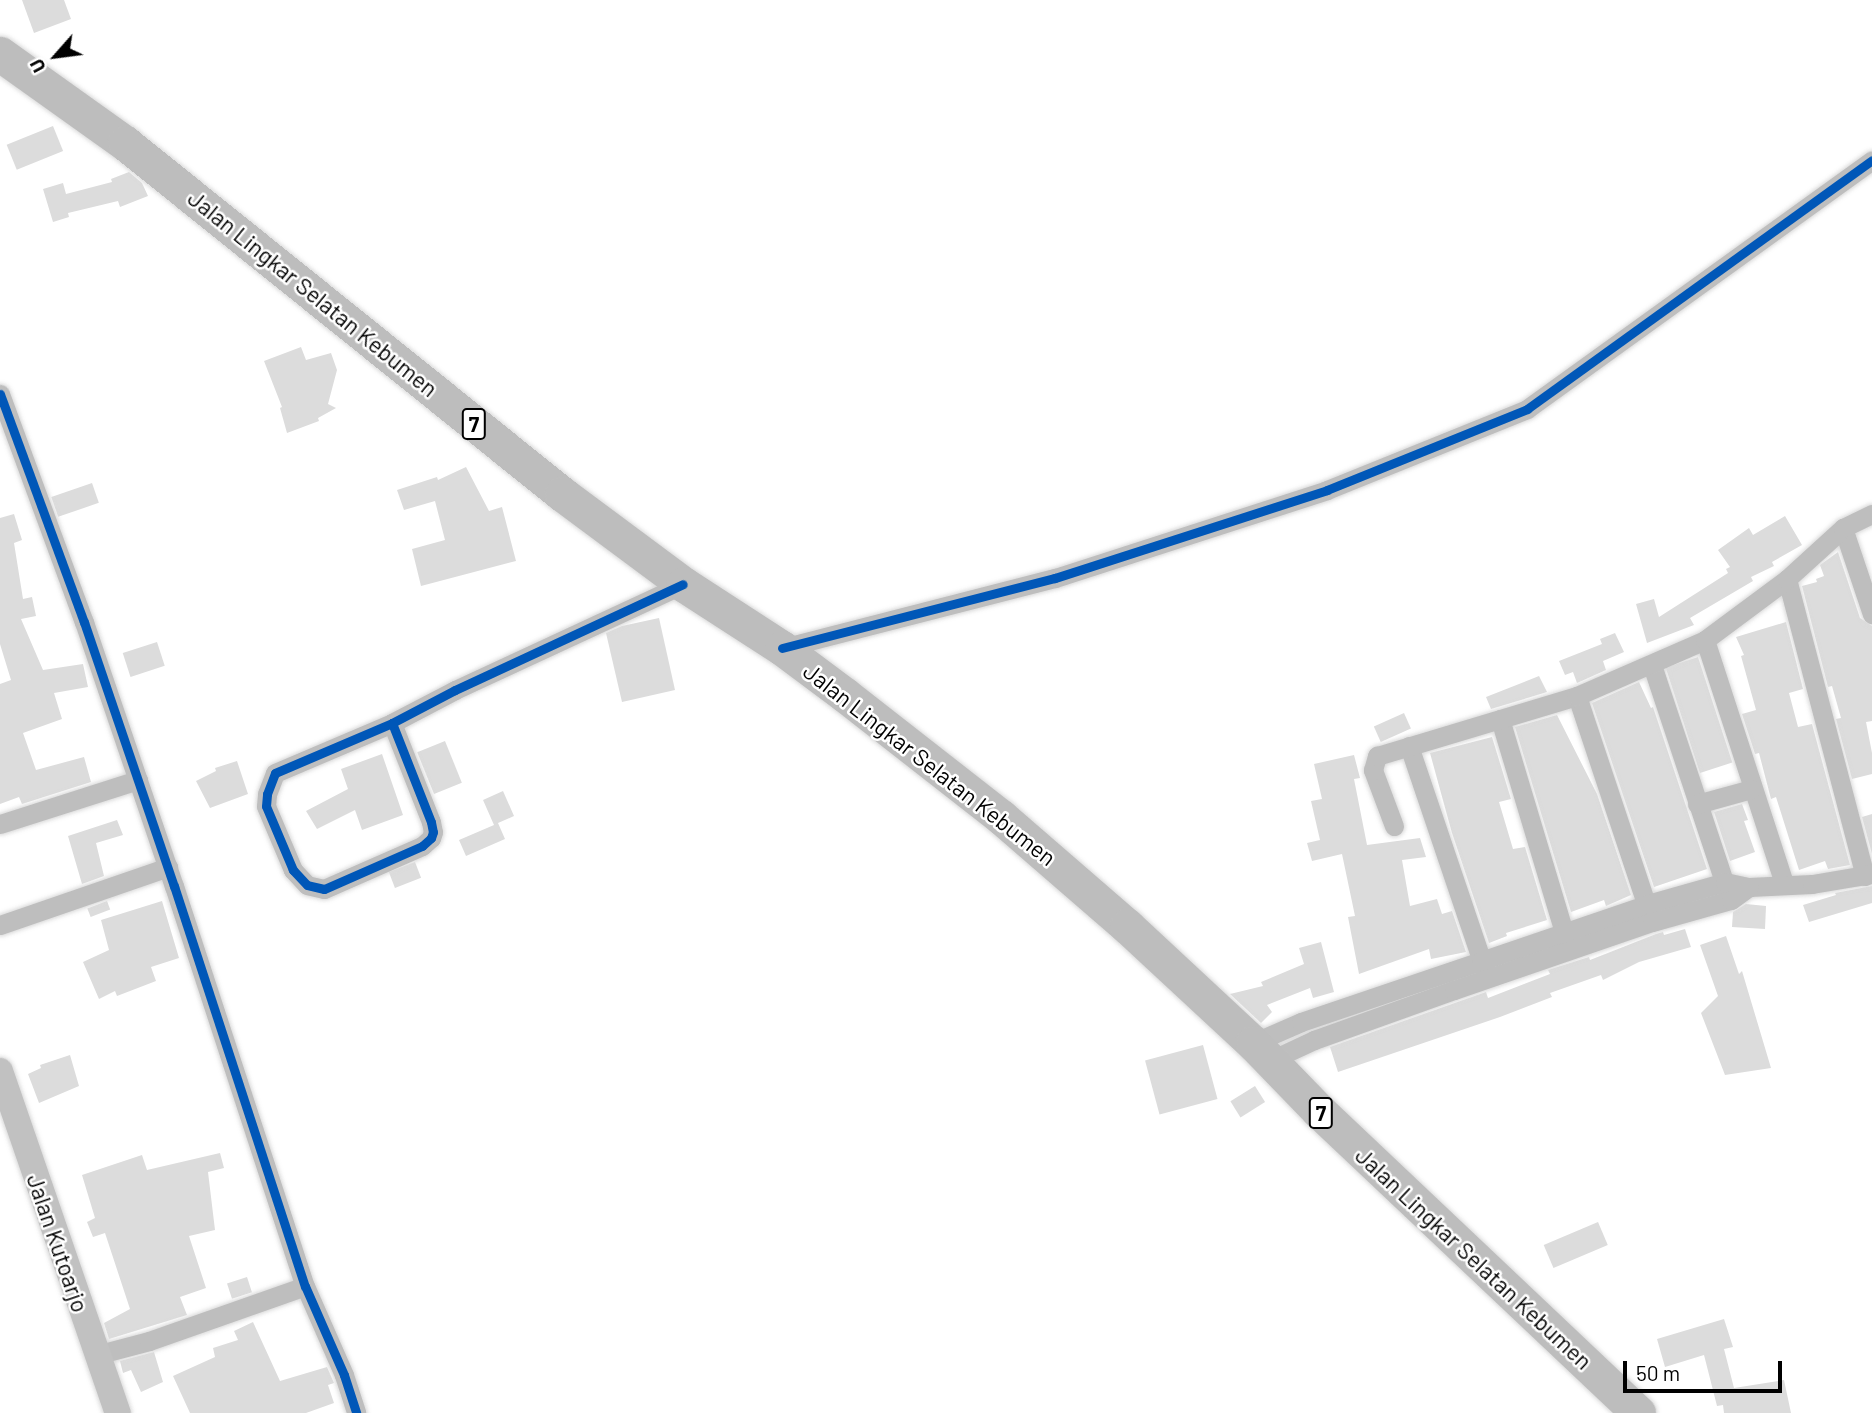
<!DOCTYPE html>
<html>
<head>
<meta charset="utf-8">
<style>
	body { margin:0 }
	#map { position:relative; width:1872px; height:1413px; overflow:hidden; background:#fff; font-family:Barlow,sans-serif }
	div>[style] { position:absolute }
	.building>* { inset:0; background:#dcdcdc; transform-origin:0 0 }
	.roads { filter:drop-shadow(0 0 2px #dbdbdb) drop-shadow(0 0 2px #dbdbdb) }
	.street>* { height:19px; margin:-9.5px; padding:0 9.5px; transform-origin:9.5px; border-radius:9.5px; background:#bebebe }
	.secondary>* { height:26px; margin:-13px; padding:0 13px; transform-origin:13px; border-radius:13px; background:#c1c1c1 }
	.highway>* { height:35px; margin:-17.5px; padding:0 17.5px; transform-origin:17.5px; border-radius:17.5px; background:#bdbdbd }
	.cycleway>* { height:9px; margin:-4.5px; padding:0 4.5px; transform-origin:4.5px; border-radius:4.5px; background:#0057b8 }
	span { translate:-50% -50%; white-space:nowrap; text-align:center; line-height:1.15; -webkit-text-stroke:5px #fff; paint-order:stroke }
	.shield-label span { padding:2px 5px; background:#fff; border:2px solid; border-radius:5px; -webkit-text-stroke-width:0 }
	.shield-label { font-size:21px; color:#000; font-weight:700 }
	.street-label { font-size:23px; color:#000 }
	.north { position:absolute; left:21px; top:21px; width:70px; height:70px; -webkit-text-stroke:5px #fff; paint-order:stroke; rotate:242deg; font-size:19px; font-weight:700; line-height:28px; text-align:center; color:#000 }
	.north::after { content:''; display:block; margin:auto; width:24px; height:32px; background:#000; clip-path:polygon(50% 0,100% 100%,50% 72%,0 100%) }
	.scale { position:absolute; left:1623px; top:1361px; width:159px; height:32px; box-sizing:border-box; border:4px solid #000; border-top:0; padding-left:9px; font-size:21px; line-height:24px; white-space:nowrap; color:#000; -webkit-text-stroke:5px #fff; paint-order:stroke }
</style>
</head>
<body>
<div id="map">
	<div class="building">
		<i style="clip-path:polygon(22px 0,64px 0,71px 19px,34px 33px)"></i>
		<i style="left:53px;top:126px;width:27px;height:50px;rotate:68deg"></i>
		<i style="clip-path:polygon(129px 172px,142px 183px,148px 196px,120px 207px,118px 201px,68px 213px,69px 217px,53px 222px,43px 189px,63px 183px,66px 194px,112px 182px,111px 179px)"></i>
		<i style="clip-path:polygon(301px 347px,306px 360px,331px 353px,337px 370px,328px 404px,336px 408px,318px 418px,319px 421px,287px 433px,280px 408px,282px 407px,264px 361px)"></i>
		<i style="clip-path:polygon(466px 467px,489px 511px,502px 507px,516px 561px,421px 586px,412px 549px,445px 540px,435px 501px,404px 510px,397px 490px,437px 477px,438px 480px)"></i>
		<i style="left:92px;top:483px;width:21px;height:43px;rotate:71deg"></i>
		<i style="clip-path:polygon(14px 514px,22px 540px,14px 543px,23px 599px,32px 597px,36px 616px,21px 619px,43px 670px,83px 664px,88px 687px,54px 693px,62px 719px,23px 733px,36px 770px,84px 757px,91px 782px,22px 804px,19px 797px,0 804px,0 684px,11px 680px,0 644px,0 518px)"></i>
		<i style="clip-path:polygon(1785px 516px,1802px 545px,1772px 562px,1774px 566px,1751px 577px,1753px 581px,1690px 618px,1694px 625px,1647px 643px,1636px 604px,1654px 599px,1659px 617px,1728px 573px,1726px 569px,1730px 567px,1718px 550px,1749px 528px,1753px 535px)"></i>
		<i style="clip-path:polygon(1838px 552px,1860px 618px,1872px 626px,1872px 721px,1866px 722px,1872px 753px,1872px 774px,1852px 779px,1836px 719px,1841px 718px,1832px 686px,1828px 687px,1802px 586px,1817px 582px,1816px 579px,1824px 576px,1820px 565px)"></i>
		<i style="clip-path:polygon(659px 618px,675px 690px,622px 702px,606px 633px,622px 626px)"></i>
		<i style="clip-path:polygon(1786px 622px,1803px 689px,1789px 693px,1798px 727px,1812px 724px,1850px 865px,1828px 869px,1825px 861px,1799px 870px,1776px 797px,1771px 799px,1759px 753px,1755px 754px,1742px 714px,1756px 710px,1741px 656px,1744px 655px,1736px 637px)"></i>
		<i style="clip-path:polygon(1615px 633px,1624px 652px,1603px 661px,1606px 670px,1577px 683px,1573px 672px,1565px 675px,1559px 661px,1602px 644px,1600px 639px)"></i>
		<i style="left:157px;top:642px;width:25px;height:36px;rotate:72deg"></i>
		<i style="left:1698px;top:657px;width:111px;height:34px;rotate:72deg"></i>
		<i style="clip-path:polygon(1539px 676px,1547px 692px,1491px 709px,1486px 697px)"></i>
		<i style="clip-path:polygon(1639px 682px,1651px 708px,1653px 707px,1707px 869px,1654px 887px,1592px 703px)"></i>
		<i style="left:1404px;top:713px;width:17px;height:33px;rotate:66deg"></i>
		<i style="clip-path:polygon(1557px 715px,1597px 794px,1631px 895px,1606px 906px,1604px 900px,1571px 912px,1515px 727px)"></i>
		<i style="clip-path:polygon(1492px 737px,1511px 799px,1499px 802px,1513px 849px,1525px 847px,1547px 920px,1506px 933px,1507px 936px,1489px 943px,1452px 833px,1430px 753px)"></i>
		<i style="left:445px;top:741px;width:45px;height:30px;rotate:68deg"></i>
		<i style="clip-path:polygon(382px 754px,403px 815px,362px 830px,355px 810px,317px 829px,306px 811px,348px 789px,341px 769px)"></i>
		<i style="clip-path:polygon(1354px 755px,1360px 778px,1354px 779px,1367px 845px,1420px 838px,1426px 857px,1402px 860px,1410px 906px,1437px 899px,1442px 914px,1452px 911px,1466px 952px,1431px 959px,1429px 949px,1359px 974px,1348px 917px,1355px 916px,1342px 854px,1312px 861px,1307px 843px,1320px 840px,1311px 801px,1322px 799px,1314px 764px)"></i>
		<i style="clip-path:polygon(237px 761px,248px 794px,210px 808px,196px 781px,216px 771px,215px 768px)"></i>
		<i style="clip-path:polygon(503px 791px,514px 816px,498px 823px,505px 839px,466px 856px,459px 840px,494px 825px,483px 800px)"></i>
		<i style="clip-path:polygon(1742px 804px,1748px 820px,1744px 821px,1755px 852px,1730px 861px,1714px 812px)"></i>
		<i style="clip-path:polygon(1872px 814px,1872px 854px,1862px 817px)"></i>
		<i style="clip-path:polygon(117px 820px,123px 835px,96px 843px,104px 876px,82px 884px,68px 836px)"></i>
		<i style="left:415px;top:862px;width:17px;height:28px;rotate:69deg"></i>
		<i style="clip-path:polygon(1872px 886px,1872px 903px,1809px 922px,1803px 905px,1836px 895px,1835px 893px)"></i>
		<i style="left:107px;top:901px;width:9px;height:21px;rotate:69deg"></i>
		<i style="clip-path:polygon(162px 901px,179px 958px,151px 967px,156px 981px,117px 996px,115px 991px,99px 999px,83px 962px,109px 950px,101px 920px)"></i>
		<i style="clip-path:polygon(1746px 904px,1766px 906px,1765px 929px,1732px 927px,1733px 912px)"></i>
		<i style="clip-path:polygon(1685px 929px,1691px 947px,1639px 962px,1603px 980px,1601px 975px,1550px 993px,1552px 997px,1500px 1017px,1338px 1072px,1330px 1047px,1486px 992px,1488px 998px,1550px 974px,1548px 970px,1589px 957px,1590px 960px,1656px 934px,1663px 932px,1664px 935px)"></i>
		<i style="clip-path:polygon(1726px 936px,1739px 974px,1742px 971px,1771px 1068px,1725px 1075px,1701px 1013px,1718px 996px,1700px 945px)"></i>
		<i style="clip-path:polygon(1321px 942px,1334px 992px,1313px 998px,1310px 988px,1267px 1005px,1272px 1012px,1261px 1023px,1230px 994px,1263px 986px,1261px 982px,1304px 964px,1299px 948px)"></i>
		<i style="left:1203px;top:1045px;width:56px;height:60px;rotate:75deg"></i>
		<i style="clip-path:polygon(70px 1055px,79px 1086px,39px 1103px,28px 1074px,41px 1068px,40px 1065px)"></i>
		<i style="left:1255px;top:1086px;width:19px;height:29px;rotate:58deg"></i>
		<i style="clip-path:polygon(220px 1153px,224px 1168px,208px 1172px,215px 1230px,189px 1236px,206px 1288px,180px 1297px,187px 1315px,109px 1339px,104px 1323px,130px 1309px,105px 1233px,93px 1237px,87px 1222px,95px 1218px,82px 1175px,142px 1155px,147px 1170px)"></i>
		<i style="left:1598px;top:1222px;width:25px;height:59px;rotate:67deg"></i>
		<i style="left:247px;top:1277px;width:16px;height:21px;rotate:72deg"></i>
		<i style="clip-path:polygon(1724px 1319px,1733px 1347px,1724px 1349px,1734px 1388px,1784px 1380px,1791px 1413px,1724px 1413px,1723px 1405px,1717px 1406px,1704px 1355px,1665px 1367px,1657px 1339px)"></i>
		<i style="clip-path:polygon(253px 1322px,280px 1381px,327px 1367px,334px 1383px,328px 1385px,334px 1403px,306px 1413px,190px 1413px,173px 1376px,215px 1357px,213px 1348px,238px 1340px,234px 1331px)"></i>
		<i style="clip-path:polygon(154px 1352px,163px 1382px,141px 1392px,131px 1370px,123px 1373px,120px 1361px)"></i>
	</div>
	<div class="roads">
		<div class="street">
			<i style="left:0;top:394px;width:243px;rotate:69.8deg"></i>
			<i style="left:84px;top:622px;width:279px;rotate:71.2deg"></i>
			<i style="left:174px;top:886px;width:421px;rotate:71.9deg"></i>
			<i style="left:305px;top:1286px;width:97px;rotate:66.3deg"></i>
			<i style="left:344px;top:1375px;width:40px;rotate:72deg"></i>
			<i style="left:1843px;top:528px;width:91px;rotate:71.4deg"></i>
			<i style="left:1787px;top:579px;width:307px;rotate:75.3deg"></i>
			<i style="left:1705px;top:640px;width:256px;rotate:72deg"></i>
			<i style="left:782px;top:648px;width:282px;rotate:-14.4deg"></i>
			<i style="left:1055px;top:578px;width:286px;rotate:-17.9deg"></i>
			<i style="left:1327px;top:490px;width:216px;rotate:-22deg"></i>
			<i style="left:1527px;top:409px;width:425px;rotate:-35.8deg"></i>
			<i style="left:1652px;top:665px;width:240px;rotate:71.6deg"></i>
			<i style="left:1577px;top:696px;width:234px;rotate:71.6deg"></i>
			<i style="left:1500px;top:719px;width:234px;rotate:73.3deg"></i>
			<i style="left:392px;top:723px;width:106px;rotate:68.5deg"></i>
			<i style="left:431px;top:822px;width:10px;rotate:79deg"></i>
			<i style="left:433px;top:832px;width:6px;rotate:108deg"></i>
			<i style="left:431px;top:838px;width:12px;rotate:138deg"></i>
			<i style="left:422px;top:846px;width:107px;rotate:156.3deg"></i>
			<i style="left:324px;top:889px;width:17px;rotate:-167deg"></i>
			<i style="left:307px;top:885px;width:21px;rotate:-133deg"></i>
			<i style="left:293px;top:870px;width:69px;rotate:-112.9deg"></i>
			<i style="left:266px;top:806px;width:12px;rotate:-85deg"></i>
			<i style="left:267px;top:794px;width:22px;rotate:-69deg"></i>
			<i style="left:275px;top:773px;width:127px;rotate:-23.1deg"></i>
			<i style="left:392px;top:723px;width:71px;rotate:-27.6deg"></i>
			<i style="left:455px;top:690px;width:251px;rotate:-24.9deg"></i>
			<i style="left:1409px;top:746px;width:237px;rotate:71.3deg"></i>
			<i style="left:1697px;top:804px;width:56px;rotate:-15.5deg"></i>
			<i style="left:0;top:824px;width:145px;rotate:-17.7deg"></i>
			<i style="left:1394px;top:826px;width:60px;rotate:-110.6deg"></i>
			<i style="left:1373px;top:770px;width:15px;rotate:-74deg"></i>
			<i style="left:1377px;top:756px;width:209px;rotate:-16.7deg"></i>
			<i style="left:1577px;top:696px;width:140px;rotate:-23.6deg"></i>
			<i style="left:1705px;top:640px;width:102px;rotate:-36.6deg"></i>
			<i style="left:1787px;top:579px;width:76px;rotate:-42.3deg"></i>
			<i style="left:1843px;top:528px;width:32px;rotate:-26deg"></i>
			<i style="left:0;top:925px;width:178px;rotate:-19deg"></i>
			<i style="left:1253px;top:1043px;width:52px;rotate:-23.6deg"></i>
			<i style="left:1301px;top:1022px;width:190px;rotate:-18.7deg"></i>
			<i style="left:1481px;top:961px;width:176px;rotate:-18.8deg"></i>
			<i style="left:1648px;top:904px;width:80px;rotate:-15.9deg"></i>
			<i style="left:1725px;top:882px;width:25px;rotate:12deg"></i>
			<i style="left:1749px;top:887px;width:63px;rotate:-2.7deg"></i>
			<i style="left:1812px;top:884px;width:61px;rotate:-9.5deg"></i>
			<i style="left:1269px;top:1061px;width:50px;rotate:-25deg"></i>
			<i style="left:1314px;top:1040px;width:149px;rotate:-19.7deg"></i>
			<i style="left:1454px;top:990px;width:209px;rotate:-19deg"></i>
			<i style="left:1652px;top:922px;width:82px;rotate:-15.6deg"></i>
			<i style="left:1731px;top:900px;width:22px;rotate:-36deg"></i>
			<i style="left:96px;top:1355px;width:55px;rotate:-14.8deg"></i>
			<i style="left:149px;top:1341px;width:165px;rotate:-19.4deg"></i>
		</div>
		<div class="secondary">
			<i style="left:0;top:1071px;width:362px;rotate:71deg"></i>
		</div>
		<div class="highway">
			<i style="left:0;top:54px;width:153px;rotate:35.5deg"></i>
			<i style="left:125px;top:143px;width:561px;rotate:38.77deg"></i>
			<i style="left:562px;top:494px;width:151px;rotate:36.6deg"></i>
			<i style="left:683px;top:584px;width:118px;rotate:32.9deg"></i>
			<i style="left:782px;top:648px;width:79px;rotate:36.7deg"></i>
			<i style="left:845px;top:695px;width:198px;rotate:38deg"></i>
			<i style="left:1001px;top:817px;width:167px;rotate:40.9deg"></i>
			<i style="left:1127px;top:926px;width:172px;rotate:42.9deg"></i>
			<i style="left:1253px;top:1043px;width:95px;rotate:45.9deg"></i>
			<i style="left:1319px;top:1111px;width:439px;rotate:43.4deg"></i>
		</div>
	</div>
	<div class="cycleway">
		<i style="left:0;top:394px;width:243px;rotate:69.8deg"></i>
		<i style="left:84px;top:622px;width:279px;rotate:71.2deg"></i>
		<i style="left:174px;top:886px;width:421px;rotate:71.9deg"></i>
		<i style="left:305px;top:1286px;width:97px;rotate:66.3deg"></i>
		<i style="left:344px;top:1375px;width:40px;rotate:72deg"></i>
		<i style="left:782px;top:648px;width:282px;rotate:-14.4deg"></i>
		<i style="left:1055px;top:578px;width:286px;rotate:-17.9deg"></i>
		<i style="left:1327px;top:490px;width:216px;rotate:-22deg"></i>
		<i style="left:1527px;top:409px;width:425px;rotate:-35.8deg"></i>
		<i style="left:392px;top:723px;width:106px;rotate:68.5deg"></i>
		<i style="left:431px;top:822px;width:10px;rotate:79deg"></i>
		<i style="left:433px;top:832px;width:6px;rotate:108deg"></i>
		<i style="left:431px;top:838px;width:12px;rotate:138deg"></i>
		<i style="left:422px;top:846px;width:107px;rotate:156.3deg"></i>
		<i style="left:324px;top:889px;width:17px;rotate:-167deg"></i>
		<i style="left:307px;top:885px;width:21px;rotate:-133deg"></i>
		<i style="left:293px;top:870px;width:69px;rotate:-112.9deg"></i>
		<i style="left:266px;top:806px;width:12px;rotate:-85deg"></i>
		<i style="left:267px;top:794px;width:22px;rotate:-69deg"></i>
		<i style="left:275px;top:773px;width:127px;rotate:-23.1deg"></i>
		<i style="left:392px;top:723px;width:71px;rotate:-27.6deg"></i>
		<i style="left:455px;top:690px;width:251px;rotate:-24.9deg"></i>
	</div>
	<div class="shield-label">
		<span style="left:474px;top:424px">7</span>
		<span style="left:1321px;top:1113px">7</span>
	</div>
	<div class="street-label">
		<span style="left:313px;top:293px;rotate:39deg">Jalan Lingkar Selatan Kebumen</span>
		<span style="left:930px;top:764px;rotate:38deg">Jalan Lingkar Selatan Kebumen</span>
		<span style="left:58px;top:1243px;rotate:71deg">Jalan Kutoarjo</span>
		<span style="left:1474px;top:1258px;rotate:43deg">Jalan Lingkar Selatan Kebumen</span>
	</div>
	<div class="north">U</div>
	<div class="scale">50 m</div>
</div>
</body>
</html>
